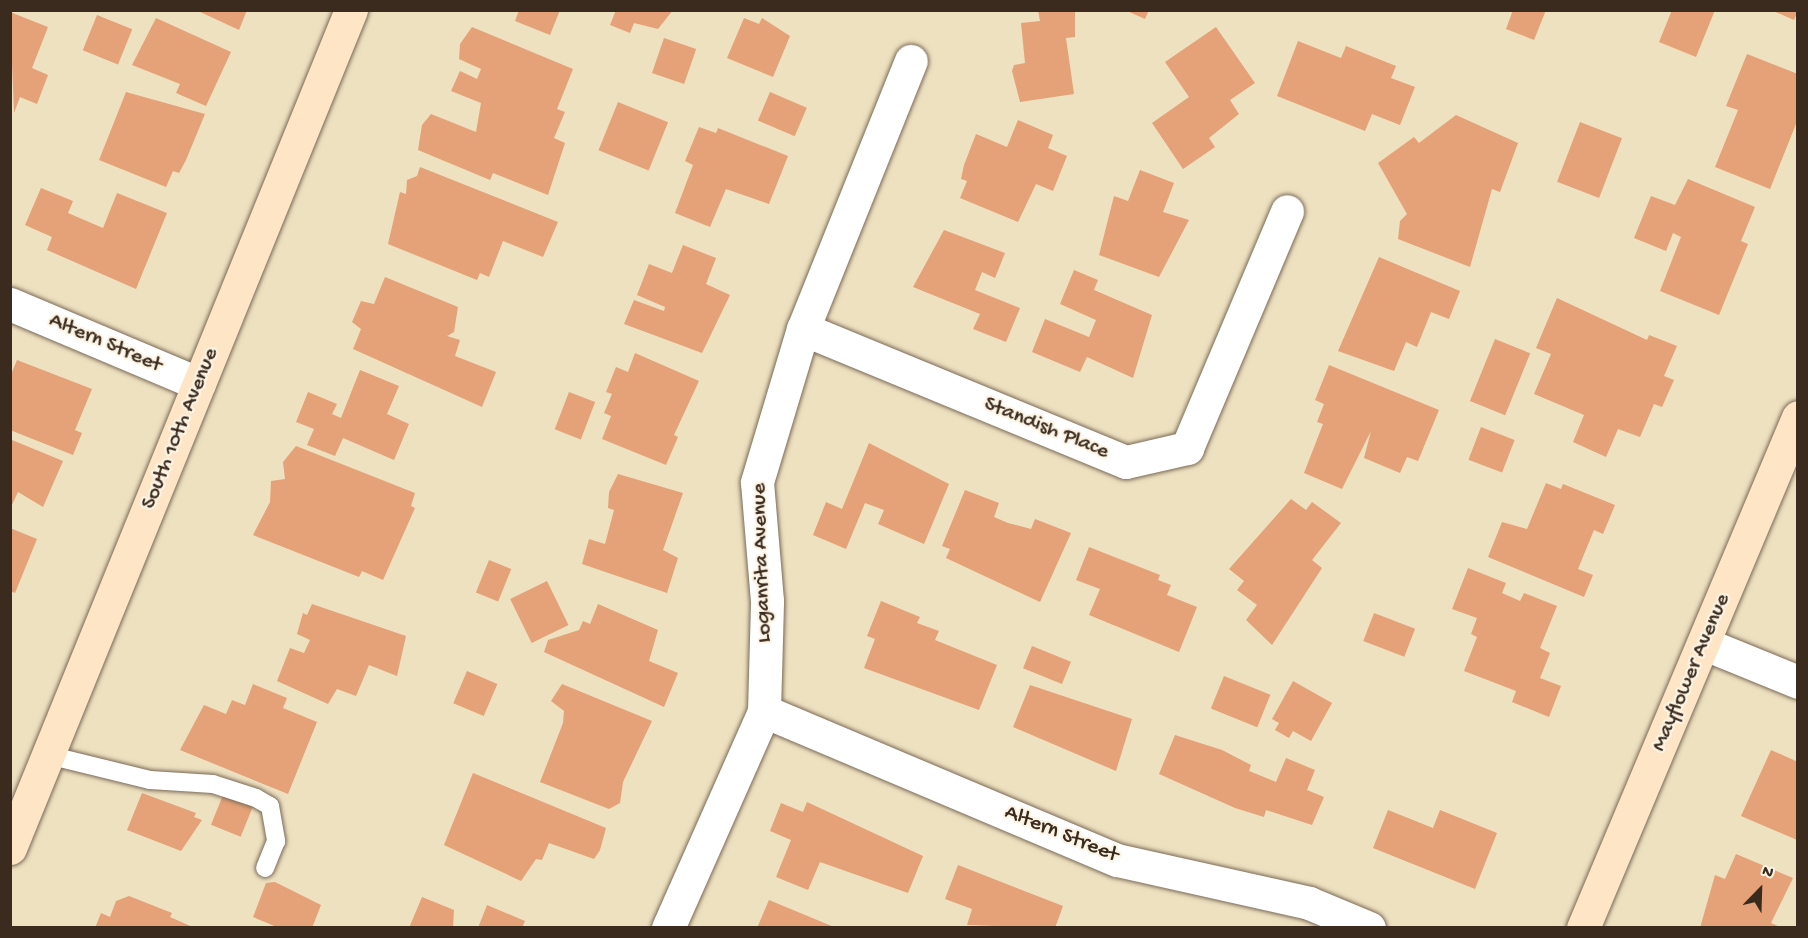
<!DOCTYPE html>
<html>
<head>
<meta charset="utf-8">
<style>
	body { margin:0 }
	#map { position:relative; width:1808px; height:938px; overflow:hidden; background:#eee1c0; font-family:"Gochi Hand",sans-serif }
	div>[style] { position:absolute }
	.building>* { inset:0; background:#e5a177; transform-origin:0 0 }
	.roads { filter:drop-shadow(0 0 2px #7a6a57) drop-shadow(0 0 2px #7a6a57) }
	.lane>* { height:18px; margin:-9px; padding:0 9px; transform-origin:9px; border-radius:9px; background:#fff }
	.street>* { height:33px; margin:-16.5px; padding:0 16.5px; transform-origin:16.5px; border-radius:16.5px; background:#fff }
	.secondary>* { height:33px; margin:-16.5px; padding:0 16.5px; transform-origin:16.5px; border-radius:16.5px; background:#fde5c5 }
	span { translate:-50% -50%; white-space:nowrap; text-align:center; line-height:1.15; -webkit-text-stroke:4.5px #fcf5e5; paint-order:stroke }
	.street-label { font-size:22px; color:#3b2a1e }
	.frame { position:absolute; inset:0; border:12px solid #3b2a1e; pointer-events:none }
	.north { position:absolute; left:1730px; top:860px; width:60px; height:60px; -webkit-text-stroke:4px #fcf5e5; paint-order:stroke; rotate:23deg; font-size:16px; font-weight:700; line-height:24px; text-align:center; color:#3b2a1e }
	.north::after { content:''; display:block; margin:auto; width:21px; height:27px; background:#3b2a1e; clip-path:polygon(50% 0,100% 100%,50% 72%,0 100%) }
</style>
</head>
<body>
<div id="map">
	<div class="building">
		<i style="clip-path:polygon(196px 10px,247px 10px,239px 30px)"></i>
		<i style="clip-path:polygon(519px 10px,560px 10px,550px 35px,515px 21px)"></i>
		<i style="clip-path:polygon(616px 10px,673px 10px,658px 29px,634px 23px,630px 33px,610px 25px)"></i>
		<i style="clip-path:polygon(1038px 10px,1075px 10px,1075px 37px,1066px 38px,1074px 94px,1020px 102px,1012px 71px,1014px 65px,1025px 63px,1021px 23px,1040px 21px)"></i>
		<i style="clip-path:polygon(1125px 10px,1149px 10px,1145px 19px)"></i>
		<i style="clip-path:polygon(1513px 10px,1546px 10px,1534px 40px,1506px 29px)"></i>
		<i style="clip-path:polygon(1672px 10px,1715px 10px,1696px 57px,1659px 42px)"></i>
		<i style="clip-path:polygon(1771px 10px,1798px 10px,1798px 11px,1794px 20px)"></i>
		<i style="clip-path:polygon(10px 12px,48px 27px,32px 68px,48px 75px,37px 104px,20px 97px,14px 113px)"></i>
		<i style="left:97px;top:15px;width:38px;height:38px;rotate:22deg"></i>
		<i style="clip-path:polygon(156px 18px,231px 52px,206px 106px,176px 93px,180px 84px,132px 65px)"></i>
		<i style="clip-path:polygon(744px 18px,759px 24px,762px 18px,790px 36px,773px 77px,727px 58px)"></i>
		<i style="clip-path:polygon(472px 27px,573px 69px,557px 109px,565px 112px,554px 138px,565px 143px,548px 195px,493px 173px,490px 180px,418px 150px,422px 125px,431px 114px,476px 132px,481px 103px,451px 91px,460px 71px,477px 79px,481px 69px,459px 59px,460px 44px)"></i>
		<i style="clip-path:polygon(1216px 27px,1255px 83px,1230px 100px,1239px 114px,1209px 138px,1215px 147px,1183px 169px,1152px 123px,1189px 97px,1165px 62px)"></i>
		<i style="left:664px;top:38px;width:34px;height:37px;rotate:19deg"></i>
		<i style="clip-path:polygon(1298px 41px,1341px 58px,1346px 46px,1396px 66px,1391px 78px,1415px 87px,1400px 125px,1372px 114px,1365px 131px,1277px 96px)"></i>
		<i style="clip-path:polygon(1747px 54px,1798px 74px,1798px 119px,1770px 189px,1715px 167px,1738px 110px,1726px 106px)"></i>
		<i style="clip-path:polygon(126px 92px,205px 114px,186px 160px,179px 173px,173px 171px,166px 187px,99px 160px)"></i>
		<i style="left:770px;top:92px;width:40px;height:31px;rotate:23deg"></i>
		<i style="left:618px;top:102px;width:54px;height:52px;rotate:22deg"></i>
		<i style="clip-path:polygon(1456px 115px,1518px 143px,1500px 192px,1492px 189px,1470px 267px,1398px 239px,1400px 221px,1407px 214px,1378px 163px,1414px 137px,1419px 143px)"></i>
		<i style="clip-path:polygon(1018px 120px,1053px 135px,1048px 148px,1067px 156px,1053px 191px,1036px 184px,1018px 222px,960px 198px,967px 181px,961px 179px,964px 165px,976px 134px,1007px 147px)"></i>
		<i style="left:1580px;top:122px;width:45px;height:64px;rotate:21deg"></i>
		<i style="clip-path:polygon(699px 127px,716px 133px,718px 128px,788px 156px,769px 204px,726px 189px,710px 227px,675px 213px,693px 165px,685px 161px)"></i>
		<i style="clip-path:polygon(420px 167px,558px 222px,543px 257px,503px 241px,489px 277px,480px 273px,477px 280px,388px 244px,400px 192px,406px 194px,407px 180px,417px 176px)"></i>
		<i style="clip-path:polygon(1140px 170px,1174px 183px,1163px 212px,1189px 220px,1159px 277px,1099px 255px,1114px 196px,1128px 201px)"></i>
		<i style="clip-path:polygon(1688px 179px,1755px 207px,1741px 241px,1748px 244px,1719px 315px,1660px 291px,1681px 237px,1673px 233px,1666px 251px,1634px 238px,1651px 196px,1675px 205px)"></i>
		<i style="clip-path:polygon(41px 188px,73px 201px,68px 213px,103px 228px,117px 193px,167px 213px,136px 289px,47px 250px,52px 237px,25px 225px)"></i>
		<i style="clip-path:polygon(944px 230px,1005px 253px,995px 278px,982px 272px,975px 290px,1020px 308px,1006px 342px,973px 329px,980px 314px,913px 287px)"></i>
		<i style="clip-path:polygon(683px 245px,716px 258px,706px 284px,730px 295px,702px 353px,624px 324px,634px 300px,664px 311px,665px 307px,637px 295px,649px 264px,672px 273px)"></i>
		<i style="clip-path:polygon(1379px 257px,1460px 291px,1449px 319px,1431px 312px,1417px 347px,1406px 342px,1394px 371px,1338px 351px)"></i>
		<i style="clip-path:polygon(1074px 270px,1098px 280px,1094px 290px,1152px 315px,1133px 378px,1087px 357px,1080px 372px,1032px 352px,1045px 319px,1089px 337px,1096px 320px,1060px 304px)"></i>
		<i style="clip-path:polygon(385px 277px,458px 307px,454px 332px,447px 336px,460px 340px,455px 356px,496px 372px,482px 407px,353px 349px,361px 329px,352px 322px,361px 301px,374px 304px)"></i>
		<i style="clip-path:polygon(1557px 298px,1647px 340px,1649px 335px,1677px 346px,1664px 376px,1674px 380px,1662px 407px,1654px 404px,1640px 437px,1618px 429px,1606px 457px,1573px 442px,1584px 415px,1534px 394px,1551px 354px,1536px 348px)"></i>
		<i style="left:1495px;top:339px;width:38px;height:67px;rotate:22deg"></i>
		<i style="clip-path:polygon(635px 353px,699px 381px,674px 435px,678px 437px,666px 465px,602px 439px,611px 416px,604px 413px,612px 394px,606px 392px,616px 367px,628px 372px)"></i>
		<i style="clip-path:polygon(17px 360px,92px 389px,75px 430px,82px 433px,73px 455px,10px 430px,10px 377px)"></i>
		<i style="clip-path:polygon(1329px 365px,1439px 410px,1418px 461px,1407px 457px,1400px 473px,1364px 458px,1371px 431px,1342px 489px,1304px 473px,1323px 424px,1317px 422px,1324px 404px,1315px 400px)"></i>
		<i style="clip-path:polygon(360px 370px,399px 386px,387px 414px,409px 424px,394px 460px,343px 438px,335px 456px,307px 445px,314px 429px,296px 422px,308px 392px,337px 404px,332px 414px,341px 418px)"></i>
		<i style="left:569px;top:392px;width:28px;height:40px;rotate:21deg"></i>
		<i style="left:1481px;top:427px;width:36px;height:35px;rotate:21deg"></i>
		<i style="clip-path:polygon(12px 440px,63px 461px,43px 507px,18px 492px,10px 509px)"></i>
		<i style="clip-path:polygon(869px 443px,949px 484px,924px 544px,878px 524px,884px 510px,865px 503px,846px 549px,813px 535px,826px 502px,842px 509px)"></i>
		<i style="clip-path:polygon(296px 446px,415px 493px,411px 506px,415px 508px,383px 580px,362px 571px,359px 577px,253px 535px,270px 502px,271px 481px,285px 479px,283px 462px)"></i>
		<i style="clip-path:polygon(618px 474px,683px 493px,663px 550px,678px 558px,667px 593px,582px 564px,589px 539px,605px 544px,614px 510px,608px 508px,609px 492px)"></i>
		<i style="clip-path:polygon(1546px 483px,1561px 489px,1563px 484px,1615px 505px,1603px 534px,1594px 530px,1578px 569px,1593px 575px,1584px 597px,1488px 557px,1502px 522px,1527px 529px)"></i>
		<i style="clip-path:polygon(965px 490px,999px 503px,994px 517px,1008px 523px,1031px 529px,1035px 519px,1071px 533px,1040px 602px,946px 558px,950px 549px,942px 546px)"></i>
		<i style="clip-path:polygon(1291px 499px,1306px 510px,1312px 502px,1341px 523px,1312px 560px,1322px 568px,1272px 645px,1246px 620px,1257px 605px,1237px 590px,1244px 581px,1229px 569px)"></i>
		<i style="clip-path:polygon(10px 528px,37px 539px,15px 593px,10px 591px)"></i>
		<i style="clip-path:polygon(1089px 547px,1160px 575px,1158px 580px,1171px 585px,1167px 595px,1197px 607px,1179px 652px,1089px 615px,1100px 589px,1076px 580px)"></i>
		<i style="left:489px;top:560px;width:24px;height:35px;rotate:22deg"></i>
		<i style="clip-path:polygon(1468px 568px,1506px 583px,1502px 593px,1520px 601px,1524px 593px,1557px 606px,1540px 648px,1550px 653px,1540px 678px,1561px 686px,1549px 717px,1512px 702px,1516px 691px,1464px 671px,1477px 637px,1471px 634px,1477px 618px,1452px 609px)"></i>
		<i style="left:547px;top:581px;width:49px;height:41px;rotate:64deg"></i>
		<i style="clip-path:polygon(881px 601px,920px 617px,917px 623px,939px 631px,935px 640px,997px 665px,979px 710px,864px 668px,875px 639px,867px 636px)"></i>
		<i style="clip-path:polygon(312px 604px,406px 636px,397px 676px,369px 665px,356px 696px,337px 689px,328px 704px,277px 681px,290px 648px,304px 653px,310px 640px,297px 634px,303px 613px,307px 615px)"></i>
		<i style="clip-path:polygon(598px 604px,658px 630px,649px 661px,678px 673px,664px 707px,544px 652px,548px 640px,579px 630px,583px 621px,590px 624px)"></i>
		<i style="left:1374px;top:613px;width:44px;height:30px;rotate:21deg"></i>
		<i style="left:1032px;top:646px;width:42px;height:24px;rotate:22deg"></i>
		<i style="left:467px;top:671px;width:33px;height:35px;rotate:23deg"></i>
		<i style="left:1224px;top:676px;width:50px;height:35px;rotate:22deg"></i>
		<i style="clip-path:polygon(1293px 681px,1332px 703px,1311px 741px,1293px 731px,1289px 738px,1275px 730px,1279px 723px,1272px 719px)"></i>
		<i style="clip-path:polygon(253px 684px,287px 698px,283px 708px,317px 722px,288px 794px,180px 750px,204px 705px,226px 714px,232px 700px,245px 705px)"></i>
		<i style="clip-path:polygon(562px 684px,652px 721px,623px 782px,620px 803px,609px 809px,540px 782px,563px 723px,564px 711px,551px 701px)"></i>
		<i style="clip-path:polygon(1030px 685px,1132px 719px,1116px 771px,1013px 727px)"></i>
		<i style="clip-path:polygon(1175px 735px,1222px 750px,1251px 765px,1249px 771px,1276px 782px,1286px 758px,1315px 770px,1307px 790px,1324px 797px,1312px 825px,1266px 810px,1264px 817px,1235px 808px,1159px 774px)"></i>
		<i style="clip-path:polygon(1771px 750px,1798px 762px,1797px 840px,1741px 816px)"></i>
		<i style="clip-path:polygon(473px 773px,606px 828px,600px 850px,594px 859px,549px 843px,542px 860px,536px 859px,521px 881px,444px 845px)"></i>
		<i style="clip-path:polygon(142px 793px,196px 813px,194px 817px,202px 820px,181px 851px,127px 830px)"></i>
		<i style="left:223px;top:795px;width:32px;height:32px;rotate:22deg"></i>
		<i style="clip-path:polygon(807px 802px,923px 856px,908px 893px,820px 862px,808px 890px,776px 877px,791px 840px,770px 831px,781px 803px,803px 812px)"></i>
		<i style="clip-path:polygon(1388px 810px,1433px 828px,1440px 810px,1497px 833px,1475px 889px,1373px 848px)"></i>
		<i style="clip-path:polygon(1736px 854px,1793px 878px,1771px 923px,1782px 928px,1700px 928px,1715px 875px,1725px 879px)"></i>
		<i style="clip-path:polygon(958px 865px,1063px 906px,1055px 928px,967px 925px,972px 909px,945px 899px)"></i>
		<i style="clip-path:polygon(275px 882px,321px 905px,312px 928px,279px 928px,253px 917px,266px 883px)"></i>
		<i style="clip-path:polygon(129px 896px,172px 913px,170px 917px,195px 928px,95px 928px,101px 913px,110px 917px,116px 901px)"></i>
		<i style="clip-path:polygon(422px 897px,454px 910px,453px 928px,409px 928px)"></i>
		<i style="clip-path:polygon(769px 900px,834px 927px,834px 928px,757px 928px)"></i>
		<i style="clip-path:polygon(487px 905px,525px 921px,522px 928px,478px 928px)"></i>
	</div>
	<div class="roads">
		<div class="lane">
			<i style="left:48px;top:755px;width:105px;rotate:13.8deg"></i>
			<i style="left:150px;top:780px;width:63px;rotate:3.6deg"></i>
			<i style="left:213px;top:784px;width:45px;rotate:18deg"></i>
			<i style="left:256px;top:798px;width:16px;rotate:30deg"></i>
			<i style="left:270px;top:806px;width:36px;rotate:80deg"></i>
			<i style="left:276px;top:841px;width:29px;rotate:112deg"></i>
		</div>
		<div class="street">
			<i style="left:10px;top:304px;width:205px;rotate:22.9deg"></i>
			<i style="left:803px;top:329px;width:349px;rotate:22.4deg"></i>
			<i style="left:1126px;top:462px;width:63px;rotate:-12.9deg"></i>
			<i style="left:1187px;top:448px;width:257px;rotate:-67.1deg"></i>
			<i style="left:1705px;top:644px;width:100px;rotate:22.2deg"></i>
			<i style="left:764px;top:711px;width:383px;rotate:22.9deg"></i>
			<i style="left:1117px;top:860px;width:197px;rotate:12.6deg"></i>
			<i style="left:1309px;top:903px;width:65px;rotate:22.6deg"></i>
			<i style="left:668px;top:928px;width:237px;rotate:-66.1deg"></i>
			<i style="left:764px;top:711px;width:110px;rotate:-88.4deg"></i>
			<i style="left:767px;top:601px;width:119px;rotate:-94.8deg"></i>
			<i style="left:757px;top:482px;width:160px;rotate:-73.3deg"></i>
			<i style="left:803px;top:329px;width:289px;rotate:-68.1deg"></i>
		</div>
		<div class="secondary">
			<i style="left:10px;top:848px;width:905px;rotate:-67.86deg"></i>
			<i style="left:1583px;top:928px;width:554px;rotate:-67.18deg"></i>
		</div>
	</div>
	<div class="street-label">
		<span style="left:105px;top:344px;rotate:23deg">Altern Street</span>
		<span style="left:181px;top:429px;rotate:-68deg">South 10th Avenue</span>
		<span style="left:1046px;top:429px;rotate:22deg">Standish Place</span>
		<span style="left:763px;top:563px;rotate:-92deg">Loganrita Avenue</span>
		<span style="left:1692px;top:673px;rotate:-67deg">Mayflower Avenue</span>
		<span style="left:1061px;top:835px;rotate:22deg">Altern Street</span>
	</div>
	<div class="frame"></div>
	<div class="north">N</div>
</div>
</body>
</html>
